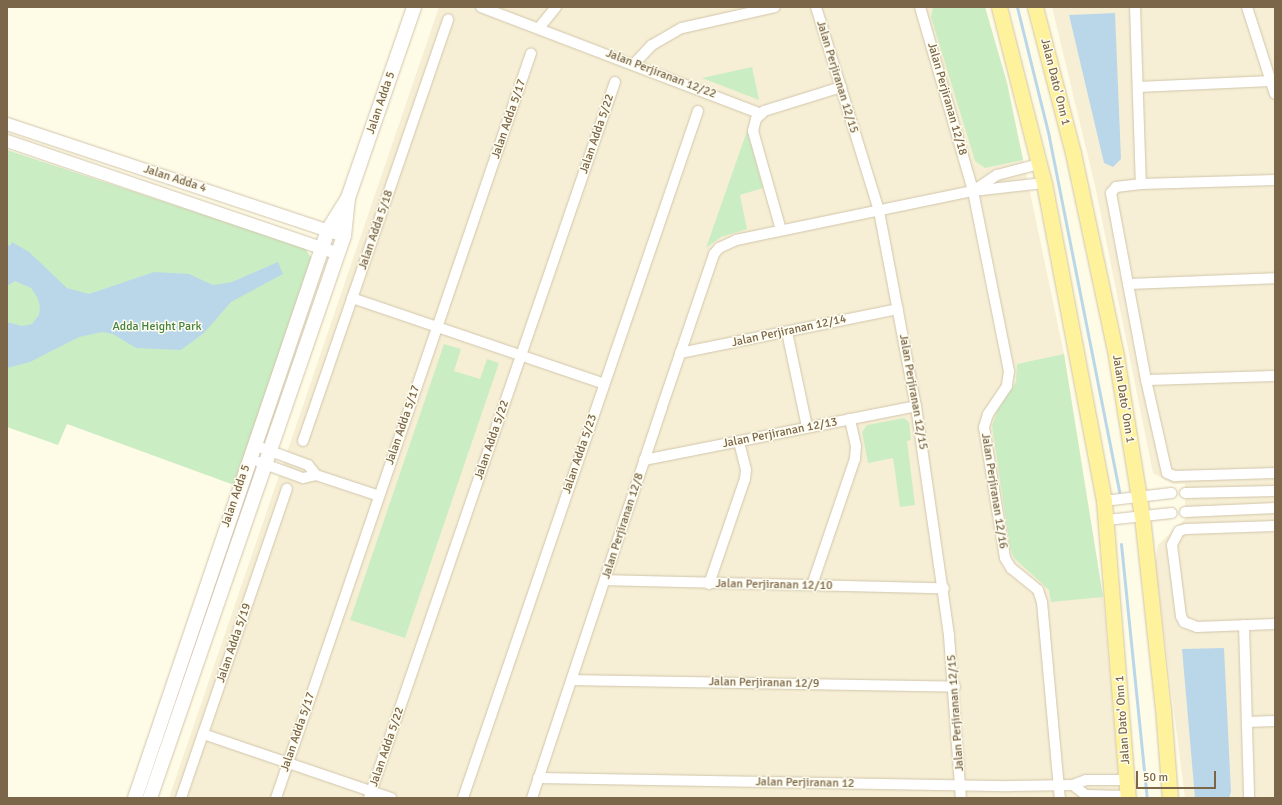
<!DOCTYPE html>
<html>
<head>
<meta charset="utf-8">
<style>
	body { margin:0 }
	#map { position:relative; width:1282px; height:805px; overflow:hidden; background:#fefbe7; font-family:Signika,sans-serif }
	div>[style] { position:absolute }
	.residential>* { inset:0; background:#f6efd5 }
	.green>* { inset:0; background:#cbedc4 }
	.water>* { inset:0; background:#bad7ea }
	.stream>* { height:3px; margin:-1.5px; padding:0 1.5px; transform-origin:1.5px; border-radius:1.5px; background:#bad7ea }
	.roads { filter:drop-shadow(0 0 1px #d2c5ab) drop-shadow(0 0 1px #d2c5ab) }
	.minor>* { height:10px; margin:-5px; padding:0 5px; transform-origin:5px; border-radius:5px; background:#fff }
	.tertiary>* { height:12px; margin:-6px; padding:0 6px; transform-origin:6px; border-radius:6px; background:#fff }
	.secondary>* { height:14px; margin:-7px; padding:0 7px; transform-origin:7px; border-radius:7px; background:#fff }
	.primary>* { height:15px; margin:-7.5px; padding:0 7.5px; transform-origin:7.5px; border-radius:7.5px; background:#fff29d }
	span { translate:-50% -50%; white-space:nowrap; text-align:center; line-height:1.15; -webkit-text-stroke:3px #fffdef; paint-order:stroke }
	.street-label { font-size:12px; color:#7b6649 }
	.park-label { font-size:12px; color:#43823f }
	.frame { position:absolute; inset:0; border:8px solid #7b6649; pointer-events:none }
	.scale { position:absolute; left:1136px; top:771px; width:80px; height:18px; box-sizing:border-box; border:2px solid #7b6649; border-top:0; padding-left:5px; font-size:12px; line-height:14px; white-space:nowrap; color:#7b6649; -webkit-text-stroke:3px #fffdef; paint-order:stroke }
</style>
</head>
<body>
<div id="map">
	<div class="residential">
		<i style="clip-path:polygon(439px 7px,985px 7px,1007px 83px,1064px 354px,1103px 597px,1120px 798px,169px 798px)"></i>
		<i style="clip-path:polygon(1052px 7px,1275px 7px,1275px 798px,1185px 798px,1155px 562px,1158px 545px,1185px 519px,1185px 484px,1172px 484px,1153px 473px,1096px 190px)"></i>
	</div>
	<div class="green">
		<i style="clip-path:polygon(933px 7px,985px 7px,1007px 83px,1023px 160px,985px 168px,975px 161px,931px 17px)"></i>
		<i style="clip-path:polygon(752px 67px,759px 100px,702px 78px)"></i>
		<i style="clip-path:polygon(747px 131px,763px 188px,740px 195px,747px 229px,721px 237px,706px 248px)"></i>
		<i style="clip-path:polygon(7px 150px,305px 248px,314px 262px,234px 485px,67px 424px,58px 445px,7px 427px)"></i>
		<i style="clip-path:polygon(444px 344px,461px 349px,454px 371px,480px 379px,487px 359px,499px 363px,405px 638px,350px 620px)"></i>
		<i style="clip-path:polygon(1064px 354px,1103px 597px,1051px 602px,1049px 590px,1014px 558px,1010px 548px,992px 426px,997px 411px,1016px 382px,1017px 364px)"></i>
		<i style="clip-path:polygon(904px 418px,909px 422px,911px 440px,907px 441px,915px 505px,900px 507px,893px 458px,868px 463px,862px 432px,867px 425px)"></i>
	</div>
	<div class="water">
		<i style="clip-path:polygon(1115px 13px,1121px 159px,1113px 167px,1104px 163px,1069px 15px)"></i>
		<i style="clip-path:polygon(12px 242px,29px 252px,67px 288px,89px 294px,154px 272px,189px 274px,213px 285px,232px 282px,278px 262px,283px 274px,231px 302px,204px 333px,181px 350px,136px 348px,113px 334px,102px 332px,79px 337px,30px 362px,7px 368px,7px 322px,22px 326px,32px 324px,39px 315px,40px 306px,37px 297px,31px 288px,15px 281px,7px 286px,7px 244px,10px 246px)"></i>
		<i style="clip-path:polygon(1224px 648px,1231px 792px,1229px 798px,1195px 798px,1182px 649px)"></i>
	</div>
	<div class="stream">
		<i style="left:1017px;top:7px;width:129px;rotate:76.1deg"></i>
		<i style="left:1048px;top:132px;width:367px;rotate:78.8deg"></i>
		<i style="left:1121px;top:544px;width:255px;rotate:84.2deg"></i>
	</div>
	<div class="roads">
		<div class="minor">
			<i style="left:481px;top:7px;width:300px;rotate:20.9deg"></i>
			<i style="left:816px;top:7px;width:214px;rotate:72.8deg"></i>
			<i style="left:879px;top:211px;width:198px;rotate:79.3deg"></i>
			<i style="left:916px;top:406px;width:232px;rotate:81.8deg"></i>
			<i style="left:949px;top:636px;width:162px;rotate:85.8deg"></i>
			<i style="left:920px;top:7px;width:191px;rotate:73.9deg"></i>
			<i style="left:973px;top:191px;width:184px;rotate:78.7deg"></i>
			<i style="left:1009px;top:371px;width:15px;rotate:98deg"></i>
			<i style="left:1007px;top:386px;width:34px;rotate:124deg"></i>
			<i style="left:988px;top:414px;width:14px;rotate:107deg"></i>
			<i style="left:984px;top:427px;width:133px;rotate:80.9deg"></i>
			<i style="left:1005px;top:558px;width:12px;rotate:59deg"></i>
			<i style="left:1011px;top:568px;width:35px;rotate:39deg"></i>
			<i style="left:1038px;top:590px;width:13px;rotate:72deg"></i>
			<i style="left:1042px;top:602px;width:197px;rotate:84.8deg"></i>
			<i style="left:1135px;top:7px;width:177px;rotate:88.1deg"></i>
			<i style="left:1247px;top:7px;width:91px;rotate:72.2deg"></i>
			<i style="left:539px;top:28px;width:27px;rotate:-51deg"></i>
			<i style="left:634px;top:64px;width:26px;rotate:-47deg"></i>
			<i style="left:652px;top:45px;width:34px;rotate:-30deg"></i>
			<i style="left:682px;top:28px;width:95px;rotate:-12.7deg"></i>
			<i style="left:1138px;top:87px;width:133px;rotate:-2.6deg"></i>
			<i style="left:1275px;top:180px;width:134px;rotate:178.3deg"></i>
			<i style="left:1141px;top:184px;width:25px;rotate:173deg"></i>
			<i style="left:1116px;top:187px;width:8px;rotate:130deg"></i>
			<i style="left:1111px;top:193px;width:190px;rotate:79.4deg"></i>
			<i style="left:1146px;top:380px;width:95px;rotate:77.3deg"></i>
			<i style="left:1167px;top:473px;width:9px;rotate:21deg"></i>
			<i style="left:1175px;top:476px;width:100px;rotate:-1.7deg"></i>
			<i style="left:973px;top:191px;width:29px;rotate:-34deg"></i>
			<i style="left:997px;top:175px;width:43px;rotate:-14.7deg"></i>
			<i style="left:781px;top:230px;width:103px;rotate:-105.8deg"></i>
			<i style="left:753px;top:131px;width:12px;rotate:-76deg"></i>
			<i style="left:756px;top:119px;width:11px;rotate:-45deg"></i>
			<i style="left:764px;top:111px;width:81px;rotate:-17.3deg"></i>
			<i style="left:1128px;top:284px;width:147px;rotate:-2.3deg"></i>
			<i style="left:352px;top:298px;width:266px;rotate:18.8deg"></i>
			<i style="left:787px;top:332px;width:97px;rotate:78.1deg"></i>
			<i style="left:680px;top:353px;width:222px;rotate:-11.4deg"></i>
			<i style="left:1146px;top:380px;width:129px;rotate:-1.8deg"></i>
			<i style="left:303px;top:441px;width:446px;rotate:-71deg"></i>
			<i style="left:254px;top:445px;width:58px;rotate:20.3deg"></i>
			<i style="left:308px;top:465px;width:13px;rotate:51deg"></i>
			<i style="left:644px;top:460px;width:277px;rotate:-11.2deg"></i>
			<i style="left:259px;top:462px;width:47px;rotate:20deg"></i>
			<i style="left:303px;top:478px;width:13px;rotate:-13deg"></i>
			<i style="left:316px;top:475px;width:66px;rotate:18.4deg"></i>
			<i style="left:1185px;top:493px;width:90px;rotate:-1.3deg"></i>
			<i style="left:1104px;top:501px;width:68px;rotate:-6.7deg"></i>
			<i style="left:1185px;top:512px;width:90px;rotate:-2.5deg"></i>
			<i style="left:1107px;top:520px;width:65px;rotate:-6.1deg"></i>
			<i style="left:1275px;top:526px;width:89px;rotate:178.1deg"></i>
			<i style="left:1186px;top:529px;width:7px;rotate:164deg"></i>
			<i style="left:1179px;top:531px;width:16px;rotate:117deg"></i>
			<i style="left:1172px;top:545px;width:72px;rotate:82.8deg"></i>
			<i style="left:1181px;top:616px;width:7px;rotate:63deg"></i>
			<i style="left:1184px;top:622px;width:14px;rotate:21deg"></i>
			<i style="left:1197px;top:627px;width:78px;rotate:-2.2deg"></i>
			<i style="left:605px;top:580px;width:339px;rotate:1.4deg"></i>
			<i style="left:709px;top:584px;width:111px;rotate:-71.1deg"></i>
			<i style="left:745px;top:479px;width:9px;rotate:-84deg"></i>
			<i style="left:746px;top:470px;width:29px;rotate:-104deg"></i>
			<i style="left:812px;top:585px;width:133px;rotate:-71.2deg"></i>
			<i style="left:855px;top:459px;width:13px;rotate:-86deg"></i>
			<i style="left:856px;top:446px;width:28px;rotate:-103deg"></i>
			<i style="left:1244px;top:625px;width:173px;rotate:88.3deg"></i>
			<i style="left:572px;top:680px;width:383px;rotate:1deg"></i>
			<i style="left:1247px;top:722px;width:28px;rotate:-2deg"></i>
			<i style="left:203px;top:734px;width:199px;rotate:18.8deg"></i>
			<i style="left:538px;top:778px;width:472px;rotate:1deg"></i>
			<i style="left:1010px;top:786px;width:63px;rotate:-0.9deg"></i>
			<i style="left:1073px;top:785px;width:14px;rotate:-21deg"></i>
			<i style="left:1086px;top:780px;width:42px"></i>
			<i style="left:1073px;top:785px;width:16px;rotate:38deg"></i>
			<i style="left:1086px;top:795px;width:42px;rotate:1.4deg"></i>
			<i style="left:181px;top:798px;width:327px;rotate:-71.1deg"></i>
			<i style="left:276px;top:798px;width:787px;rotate:-71.1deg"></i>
			<i style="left:369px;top:798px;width:757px;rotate:-71.04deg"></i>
			<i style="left:463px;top:798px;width:726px;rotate:-71.12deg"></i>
			<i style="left:532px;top:798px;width:412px;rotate:-71.6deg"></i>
			<i style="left:662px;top:407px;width:162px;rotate:-71.2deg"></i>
			<i style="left:714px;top:254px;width:8px;rotate:-50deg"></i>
			<i style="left:719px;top:248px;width:19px;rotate:-25deg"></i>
			<i style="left:736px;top:240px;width:242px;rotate:-11.7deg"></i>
			<i style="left:973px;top:191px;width:71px;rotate:-6.4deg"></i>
		</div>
		<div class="tertiary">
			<i style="left:7px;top:124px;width:355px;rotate:18.4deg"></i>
			<i style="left:7px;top:141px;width:350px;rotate:18.8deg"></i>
		</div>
		<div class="secondary">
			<i style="left:135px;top:798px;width:581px;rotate:-71.22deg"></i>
			<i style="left:322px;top:248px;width:19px;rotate:-72deg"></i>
			<i style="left:328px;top:230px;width:36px;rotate:-58deg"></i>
			<i style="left:150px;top:798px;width:595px;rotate:-70.96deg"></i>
			<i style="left:344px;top:236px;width:38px;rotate:-84deg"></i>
			<i style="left:348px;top:198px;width:202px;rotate:-70.9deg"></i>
		</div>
		<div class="primary">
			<i style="left:999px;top:7px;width:182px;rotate:75.7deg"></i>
			<i style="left:1044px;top:183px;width:324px;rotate:79.3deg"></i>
			<i style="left:1104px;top:501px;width:298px;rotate:85.4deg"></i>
			<i style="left:1035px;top:7px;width:151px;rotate:75.4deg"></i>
			<i style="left:1073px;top:153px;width:208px;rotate:78deg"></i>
			<i style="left:1116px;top:356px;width:162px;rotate:80.8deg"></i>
			<i style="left:1142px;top:516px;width:193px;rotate:83.8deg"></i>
			<i style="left:1163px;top:708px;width:90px;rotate:85.6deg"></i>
		</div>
	</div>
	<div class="street-label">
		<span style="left:661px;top:74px;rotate:21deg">Jalan Perjiranan 12/22</span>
		<span style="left:837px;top:77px;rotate:73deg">Jalan Perjiranan 12/15</span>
		<span style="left:1055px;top:82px;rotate:76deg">Jalan Dato' Onn 1</span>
		<span style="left:947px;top:99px;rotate:74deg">Jalan Perjiranan 12/18</span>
		<span style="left:381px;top:103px;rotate:-71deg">Jalan Adda 5</span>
		<span style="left:509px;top:119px;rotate:-71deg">Jalan Adda 5/17</span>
		<span style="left:597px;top:134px;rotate:-71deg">Jalan Adda 5/22</span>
		<span style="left:175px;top:179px;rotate:18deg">Jalan Adda 4</span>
		<span style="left:376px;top:230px;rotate:-71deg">Jalan Adda 5/18</span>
		<span style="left:789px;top:331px;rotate:-12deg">Jalan Perjiranan 12/14</span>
		<span style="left:913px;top:392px;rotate:80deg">Jalan Perjiranan 12/15</span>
		<span style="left:1123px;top:399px;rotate:81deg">Jalan Dato' Onn 1</span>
		<span style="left:403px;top:425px;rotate:-71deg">Jalan Adda 5/17</span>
		<span style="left:780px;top:433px;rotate:-11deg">Jalan Perjiranan 12/13</span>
		<span style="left:492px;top:440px;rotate:-71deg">Jalan Adda 5/22</span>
		<span style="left:580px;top:454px;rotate:-71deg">Jalan Adda 5/23</span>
		<span style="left:994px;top:491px;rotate:81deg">Jalan Perjiranan 12/16</span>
		<span style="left:236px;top:496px;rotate:-71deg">Jalan Adda 5</span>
		<span style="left:623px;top:526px;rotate:-72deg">Jalan Perjiranan 12/8</span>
		<span style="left:774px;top:585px;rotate:1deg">Jalan Perjiranan 12/10</span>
		<span style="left:234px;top:643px;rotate:-71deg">Jalan Adda 5/19</span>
		<span style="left:764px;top:683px;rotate:1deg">Jalan Perjiranan 12/9</span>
		<span style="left:956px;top:713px;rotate:-94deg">Jalan Perjiranan 12/15</span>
		<span style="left:1123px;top:720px;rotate:-94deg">Jalan Dato' Onn 1</span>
		<span style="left:298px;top:732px;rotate:-71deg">Jalan Adda 5/17</span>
		<span style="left:387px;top:747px;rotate:-71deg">Jalan Adda 5/22</span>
		<span style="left:805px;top:783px;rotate:1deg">Jalan Perjiranan 12</span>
	</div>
	<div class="park-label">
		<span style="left:157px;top:327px">Adda Height Park</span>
	</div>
	<div class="frame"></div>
	<div class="scale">50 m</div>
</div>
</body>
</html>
